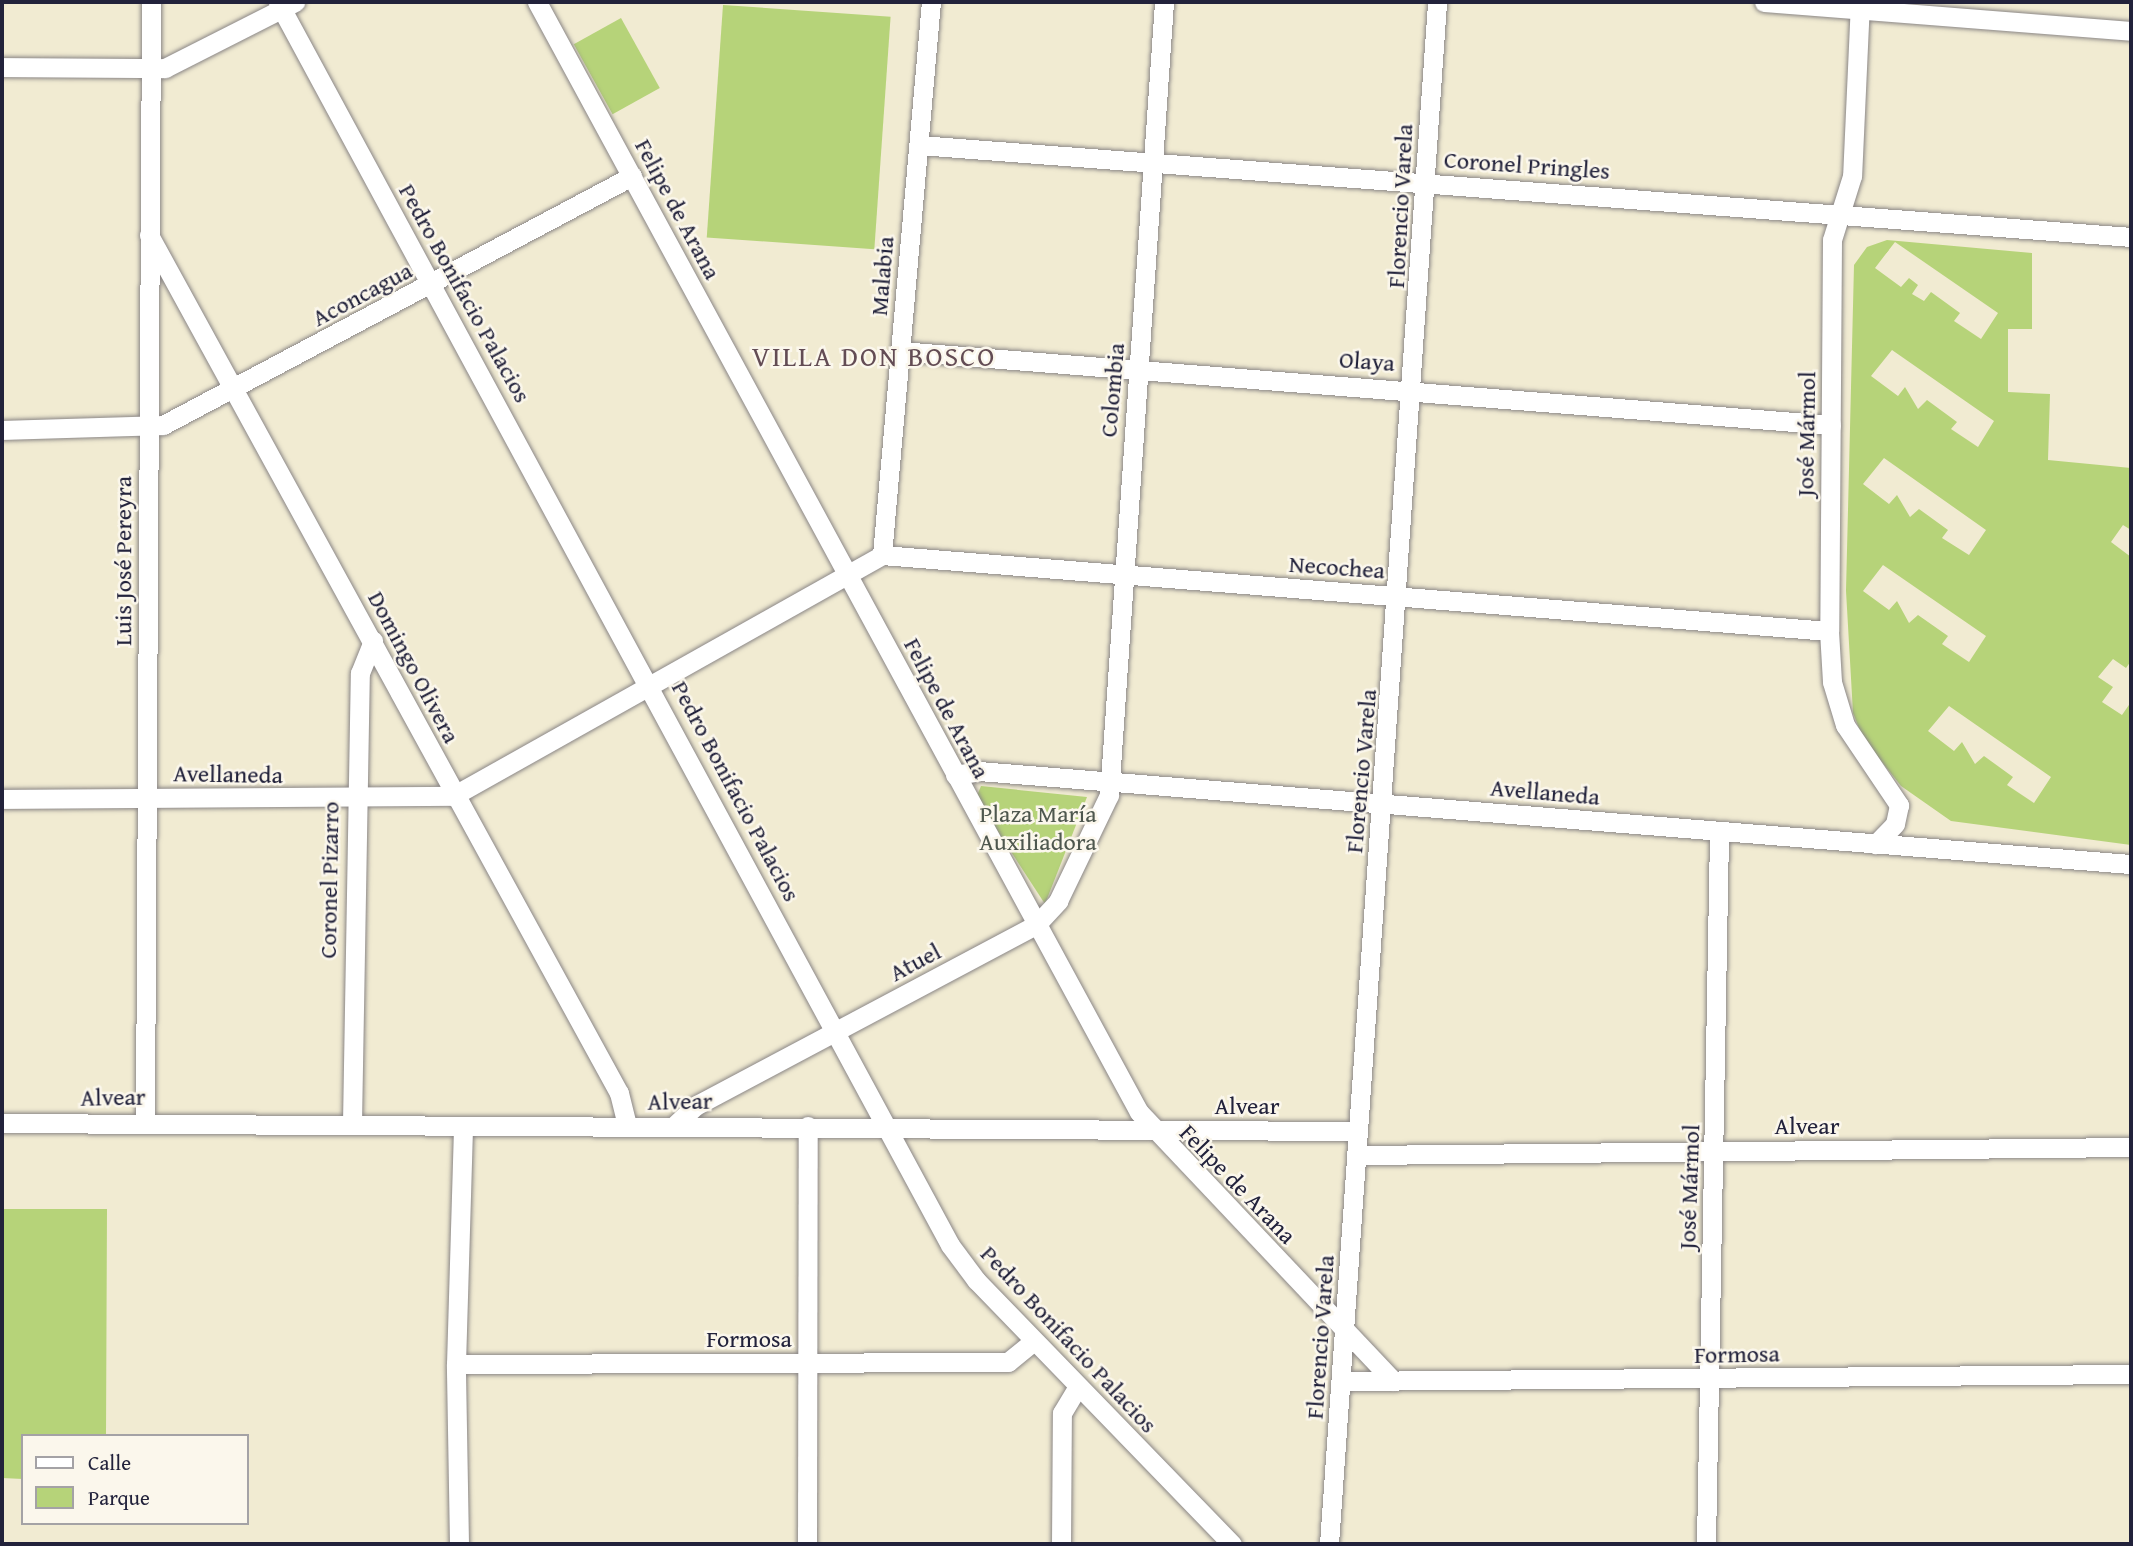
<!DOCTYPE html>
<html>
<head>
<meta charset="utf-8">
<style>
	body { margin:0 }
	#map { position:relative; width:2133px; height:1546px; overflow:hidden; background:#f1ebd2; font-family:"Gentium Book Plus",serif }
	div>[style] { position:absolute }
	.green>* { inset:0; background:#b6d379; transform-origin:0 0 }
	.roads { filter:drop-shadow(0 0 2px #8a8686) drop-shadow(0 0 2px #8a8686) }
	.minor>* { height:19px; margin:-9.5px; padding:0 9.5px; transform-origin:9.5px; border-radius:9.5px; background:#fff }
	span { translate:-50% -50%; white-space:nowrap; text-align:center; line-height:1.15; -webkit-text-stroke:5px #fbf7ec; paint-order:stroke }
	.street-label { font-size:24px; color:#22223b }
	.park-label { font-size:24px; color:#4e574e }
	.quarter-label { font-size:28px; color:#634c54; letter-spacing:2px }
	.frame { position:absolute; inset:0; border:4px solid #22223b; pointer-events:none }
	.legend { position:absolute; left:21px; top:1434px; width:228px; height:91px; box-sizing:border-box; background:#fbf7ec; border:2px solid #a4a2a5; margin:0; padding:9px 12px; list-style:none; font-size:21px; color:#22223b }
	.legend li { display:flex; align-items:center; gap:14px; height:35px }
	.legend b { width:35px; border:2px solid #a4a2a5 }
</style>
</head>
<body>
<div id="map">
	<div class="green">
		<i style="left:723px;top:5px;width:168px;height:233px;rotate:4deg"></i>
		<i style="left:621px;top:18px;width:80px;height:54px;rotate:61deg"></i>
		<i style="clip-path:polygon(evenodd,1887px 240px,2032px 253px,2032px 329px,2008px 329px,2008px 392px,2050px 394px,2048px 460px,2131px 468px,2131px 530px,2123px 525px,2111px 542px,2131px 557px,2131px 661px,2126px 668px,2113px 659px,2098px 677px,2113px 687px,2102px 702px,2122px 715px,2131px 702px,2131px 845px,1951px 821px,1901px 786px,1863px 738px,1853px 713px,1846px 591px,1854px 265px,1867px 247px,1887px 240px,1895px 242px,1998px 313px,1981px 339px,1954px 321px,1960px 313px,1931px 292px,1924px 301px,1912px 294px,1918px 285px,1909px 278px,1901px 287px,1875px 268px,1895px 242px,1887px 240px,1892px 350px,1994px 421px,1978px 447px,1951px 429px,1957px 422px,1927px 400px,1918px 409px,1905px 387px,1898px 396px,1871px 376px,1892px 350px,1887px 240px,1884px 458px,1986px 530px,1969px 555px,1942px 538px,1948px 530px,1919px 509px,1910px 517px,1897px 495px,1889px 504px,1863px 484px,1884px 458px,1887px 240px,1883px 565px,1986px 636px,1969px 662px,1942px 644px,1948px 636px,1918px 615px,1909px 623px,1897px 601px,1889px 610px,1863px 591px,1883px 565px,1887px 240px,1949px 706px,2051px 777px,2034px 803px,2007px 785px,2013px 777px,1984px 756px,1975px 764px,1962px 742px,1954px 751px,1928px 731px,1949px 706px)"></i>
		<i style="clip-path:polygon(981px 786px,1087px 797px,1045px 904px,976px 798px)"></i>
		<i style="clip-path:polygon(2px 1209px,107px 1209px,106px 1436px,23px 1436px,23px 1479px,2px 1478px)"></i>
	</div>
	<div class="roads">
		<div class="minor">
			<i style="left:278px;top:2px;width:1413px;rotate:61.6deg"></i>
			<i style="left:950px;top:1245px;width:44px;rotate:53.4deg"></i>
			<i style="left:976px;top:1280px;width:368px;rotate:45.9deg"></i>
			<i style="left:537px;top:2px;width:1263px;rotate:61.53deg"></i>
			<i style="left:1139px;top:1112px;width:370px;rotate:46.6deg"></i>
			<i style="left:1764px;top:2px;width:368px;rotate:4.5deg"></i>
			<i style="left:1860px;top:2px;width:174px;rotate:92.6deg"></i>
			<i style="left:1852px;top:176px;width:67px;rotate:107.4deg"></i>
			<i style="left:1832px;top:240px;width:391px;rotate:90.4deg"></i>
			<i style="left:1829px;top:631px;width:51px;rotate:86.6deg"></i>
			<i style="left:1832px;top:682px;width:45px;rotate:73.2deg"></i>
			<i style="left:1845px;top:725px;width:97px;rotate:56deg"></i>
			<i style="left:1899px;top:805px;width:19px;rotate:102deg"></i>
			<i style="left:1895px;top:824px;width:28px;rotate:134deg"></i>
			<i style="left:2px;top:67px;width:163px;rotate:0.4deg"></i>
			<i style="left:165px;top:68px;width:146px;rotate:-26.9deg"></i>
			<i style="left:919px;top:145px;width:1215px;rotate:4.34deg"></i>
			<i style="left:149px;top:235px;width:978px;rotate:61.29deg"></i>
			<i style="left:619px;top:1093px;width:34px;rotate:76deg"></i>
			<i style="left:900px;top:351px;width:934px;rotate:4.54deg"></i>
			<i style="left:2px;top:430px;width:161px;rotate:-1.8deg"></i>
			<i style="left:163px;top:425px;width:531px;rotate:-27.96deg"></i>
			<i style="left:882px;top:555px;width:555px;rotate:-84.94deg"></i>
			<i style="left:955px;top:775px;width:24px;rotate:-9deg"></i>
			<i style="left:979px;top:771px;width:1156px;rotate:4.62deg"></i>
			<i style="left:2px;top:799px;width:451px;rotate:-0.4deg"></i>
			<i style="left:453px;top:796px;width:492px;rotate:-29.3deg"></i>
			<i style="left:882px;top:555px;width:950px;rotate:4.59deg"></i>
			<i style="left:145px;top:1120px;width:1118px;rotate:-89.69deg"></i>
			<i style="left:2px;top:1123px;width:1356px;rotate:0.34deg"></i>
			<i style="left:352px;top:1123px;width:450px;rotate:-89deg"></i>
			<i style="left:360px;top:673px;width:35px;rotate:-68deg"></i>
			<i style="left:676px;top:1124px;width:26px;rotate:-43deg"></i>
			<i style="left:695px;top:1106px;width:386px;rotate:-28deg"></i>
			<i style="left:1036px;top:925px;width:33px;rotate:-47deg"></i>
			<i style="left:1058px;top:901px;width:118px;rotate:-64.3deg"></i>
			<i style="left:1109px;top:795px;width:795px;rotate:-86.03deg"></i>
			<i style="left:1358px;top:1155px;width:773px;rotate:-0.59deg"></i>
			<i style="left:456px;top:1364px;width:552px;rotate:-0.21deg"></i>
			<i style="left:1008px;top:1362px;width:33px;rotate:-39deg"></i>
			<i style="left:1343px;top:1381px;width:788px;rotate:-0.51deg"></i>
			<i style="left:459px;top:1544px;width:180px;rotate:-91deg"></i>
			<i style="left:456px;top:1364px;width:238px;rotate:-88.3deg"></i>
			<i style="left:807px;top:1544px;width:418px;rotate:-89.9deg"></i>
			<i style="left:1061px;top:1544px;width:131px;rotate:-89.6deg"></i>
			<i style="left:1062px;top:1413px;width:31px;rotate:-59deg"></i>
			<i style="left:1329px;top:1544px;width:1546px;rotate:-85.99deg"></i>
			<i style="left:1706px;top:1544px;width:712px;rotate:-88.95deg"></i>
		</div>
	</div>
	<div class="street-label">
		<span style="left:1527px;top:165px;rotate:4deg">Coronel Pringles</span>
		<span style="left:1400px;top:206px;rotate:-87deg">Florencio Varela</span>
		<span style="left:678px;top:209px;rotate:62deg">Felipe de Arana</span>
		<span style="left:882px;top:276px;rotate:-85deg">Malabia</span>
		<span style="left:465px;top:293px;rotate:61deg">Pedro Bonifacio Palacios</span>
		<span style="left:362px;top:294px;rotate:-28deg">Aconcagua</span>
		<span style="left:1367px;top:361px;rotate:4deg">Olaya</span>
		<span style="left:1112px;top:390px;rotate:-85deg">Colombia</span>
		<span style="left:1806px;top:434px;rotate:-89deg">José Mármol</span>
		<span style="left:123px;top:561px;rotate:-90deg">Luis José Pereyra</span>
		<span style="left:1337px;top:567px;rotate:4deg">Necochea</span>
		<span style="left:414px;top:667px;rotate:62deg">Domingo Olivera</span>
		<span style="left:947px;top:708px;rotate:62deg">Felipe de Arana</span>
		<span style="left:1361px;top:771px;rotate:-85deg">Florencio Varela</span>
		<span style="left:228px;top:774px;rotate:1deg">Avellaneda</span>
		<span style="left:736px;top:791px;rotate:62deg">Pedro Bonifacio Palacios</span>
		<span style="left:1545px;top:792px;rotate:5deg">Avellaneda</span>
		<span style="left:329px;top:880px;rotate:-89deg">Coronel Pizarro</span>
		<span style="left:915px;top:962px;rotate:-28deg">Atuel</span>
		<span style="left:113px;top:1097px;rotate:-1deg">Alvear</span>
		<span style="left:680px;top:1101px;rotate:-1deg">Alvear</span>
		<span style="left:1247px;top:1106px">Alvear</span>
		<span style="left:1807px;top:1126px">Alvear</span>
		<span style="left:1238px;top:1184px;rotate:46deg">Felipe de Arana</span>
		<span style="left:1689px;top:1187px;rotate:-88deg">José Mármol</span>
		<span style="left:1320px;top:1337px;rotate:-86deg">Florencio Varela</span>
		<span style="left:749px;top:1339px">Formosa</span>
		<span style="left:1069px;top:1339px;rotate:47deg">Pedro Bonifacio Palacios</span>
		<span style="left:1737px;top:1354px;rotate:-1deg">Formosa</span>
	</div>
	<div class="park-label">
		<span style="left:1038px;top:828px">Plaza María<br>Auxiliadora</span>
	</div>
	<div class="quarter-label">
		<span style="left:874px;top:356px">VILLA DON BOSCO</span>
	</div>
	<div class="frame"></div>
	<ul class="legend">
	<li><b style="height:9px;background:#fff"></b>Calle</li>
	<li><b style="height:19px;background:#b6d379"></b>Parque</li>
	</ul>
</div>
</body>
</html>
